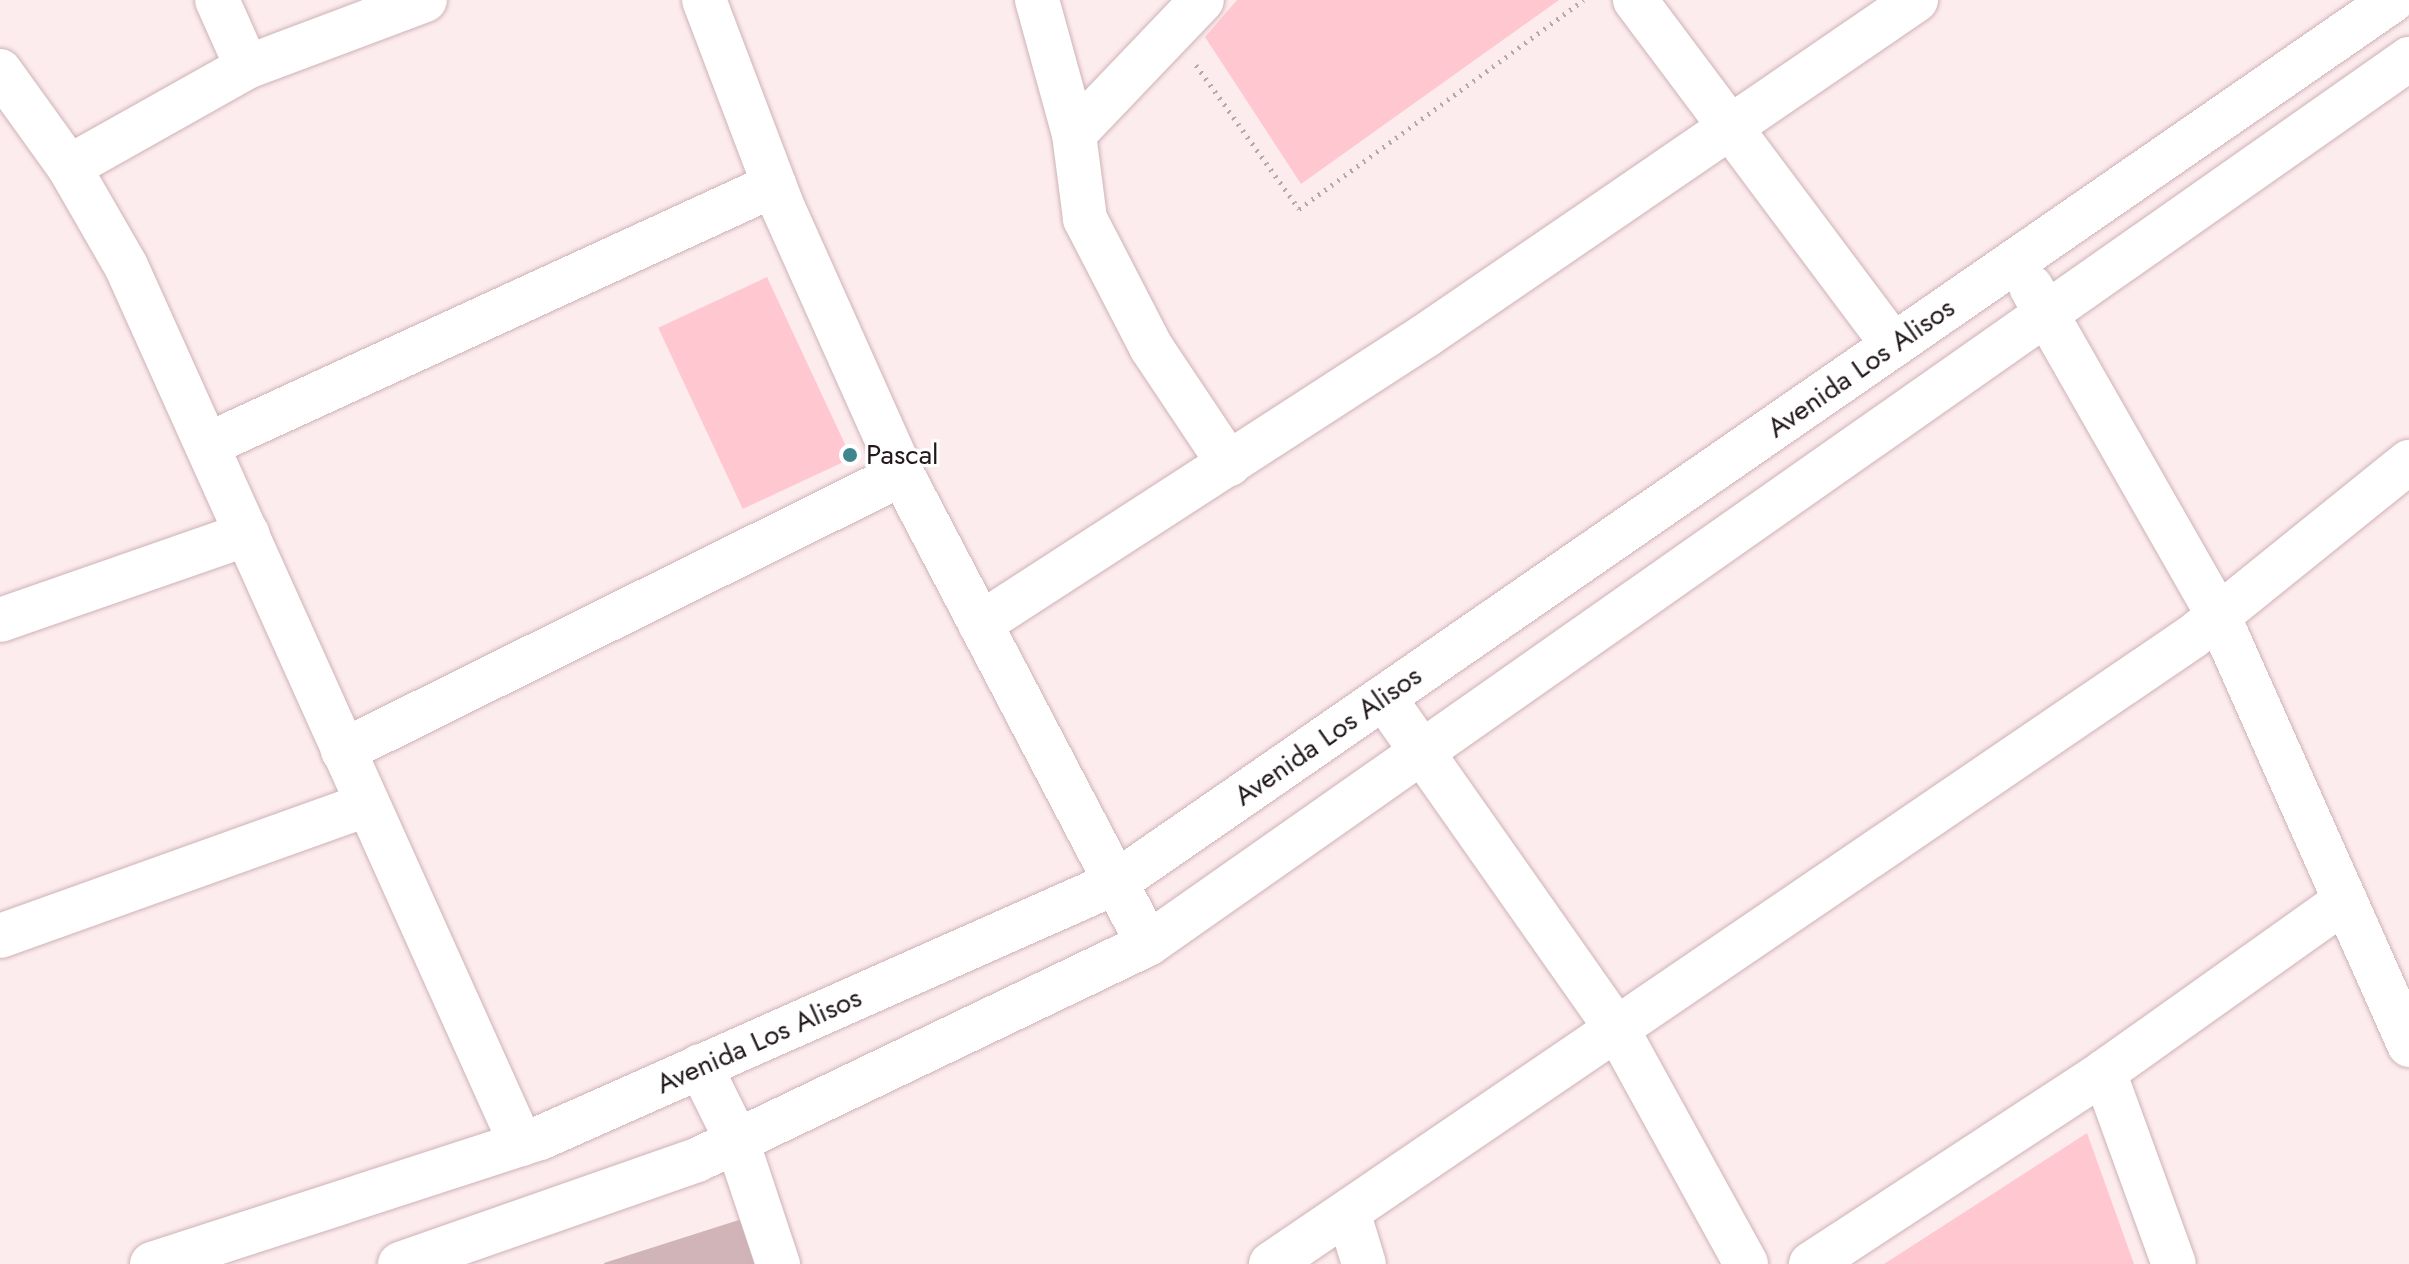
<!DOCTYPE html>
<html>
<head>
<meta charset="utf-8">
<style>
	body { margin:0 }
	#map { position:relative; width:2409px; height:1264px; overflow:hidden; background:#fdecee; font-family:Jost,sans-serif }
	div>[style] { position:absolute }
	.green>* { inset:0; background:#ffc7cf; transform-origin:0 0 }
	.building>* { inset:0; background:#d0b4b8 }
	.path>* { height:5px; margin-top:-2.5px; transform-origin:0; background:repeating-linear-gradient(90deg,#b6a8a9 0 2px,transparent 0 8px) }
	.roads { filter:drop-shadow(0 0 2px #ceb2b6) drop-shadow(0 0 2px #ceb2b6) }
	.minor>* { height:44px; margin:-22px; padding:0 22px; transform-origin:22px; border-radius:22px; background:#fff }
	.dots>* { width:22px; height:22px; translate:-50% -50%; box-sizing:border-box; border:4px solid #fff; border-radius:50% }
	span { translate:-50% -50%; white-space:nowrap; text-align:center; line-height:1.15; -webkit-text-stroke:6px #fff; paint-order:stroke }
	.street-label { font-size:28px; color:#23191a }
	.poi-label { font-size:28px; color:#23191a }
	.left { translate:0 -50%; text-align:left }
</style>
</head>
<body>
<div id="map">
	<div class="green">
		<i style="clip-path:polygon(1237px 0,1559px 0,1301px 184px,1205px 37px)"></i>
		<i style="left:767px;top:277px;width:200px;height:120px;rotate:65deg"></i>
		<i style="clip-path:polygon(2087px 1133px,2134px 1264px,1884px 1264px)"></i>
	</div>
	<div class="building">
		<i style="clip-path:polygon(742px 1219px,756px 1264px,604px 1264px,604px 1263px)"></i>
	</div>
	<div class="path">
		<i style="left:1196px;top:65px;width:177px;rotate:54.4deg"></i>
		<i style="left:1299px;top:209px;width:353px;rotate:-36.3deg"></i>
	</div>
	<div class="roads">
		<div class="minor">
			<i style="left:217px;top:0;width:73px;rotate:65.9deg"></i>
			<i style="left:704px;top:0;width:217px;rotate:69.2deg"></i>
			<i style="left:781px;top:203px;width:297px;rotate:65.9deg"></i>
			<i style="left:902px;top:474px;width:530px;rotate:62.37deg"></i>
			<i style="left:1037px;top:0;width:139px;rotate:74.6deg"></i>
			<i style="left:1074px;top:134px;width:86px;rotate:82.6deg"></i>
			<i style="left:1085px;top:219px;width:144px;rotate:62.7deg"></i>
			<i style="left:1151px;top:347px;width:141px;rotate:56.3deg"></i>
			<i style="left:1635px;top:0;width:431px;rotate:53.2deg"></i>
			<i style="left:0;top:71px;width:118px;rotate:54.3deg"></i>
			<i style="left:69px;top:167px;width:114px;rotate:60.1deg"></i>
			<i style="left:126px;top:266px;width:963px;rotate:65.78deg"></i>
			<i style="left:1074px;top:134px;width:185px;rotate:-46.3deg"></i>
			<i style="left:69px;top:167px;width:204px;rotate:-29.3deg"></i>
			<i style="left:247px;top:67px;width:190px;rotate:-20.6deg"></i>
			<i style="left:2031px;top:287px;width:375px;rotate:60.3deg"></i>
			<i style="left:2217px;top:613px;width:473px;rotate:66deg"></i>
			<i style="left:207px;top:445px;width:624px;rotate:-24.63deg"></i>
			<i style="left:0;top:620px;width:262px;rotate:-19.2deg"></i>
			<i style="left:980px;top:624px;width:530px;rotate:-32.91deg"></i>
			<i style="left:1425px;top:336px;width:595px;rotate:-34.38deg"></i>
			<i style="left:1384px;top:698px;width:405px;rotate:54.9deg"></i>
			<i style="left:1617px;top:1029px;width:268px;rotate:61.2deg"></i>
			<i style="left:343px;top:751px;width:624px;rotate:-26.36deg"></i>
			<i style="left:0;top:936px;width:388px;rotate:-19.7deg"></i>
			<i style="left:700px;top:1066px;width:84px;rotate:63.7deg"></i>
			<i style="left:737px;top:1141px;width:130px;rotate:71.6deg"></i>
			<i style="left:2104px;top:1072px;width:204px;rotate:70deg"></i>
			<i style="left:1349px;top:1215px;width:51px;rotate:73deg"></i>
			<i style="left:152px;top:1264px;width:408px;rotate:-18deg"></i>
			<i style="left:540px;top:1138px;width:629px;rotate:-23.92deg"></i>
			<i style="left:1115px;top:883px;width:1553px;rotate:-34.64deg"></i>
			<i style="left:400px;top:1264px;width:315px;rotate:-19.3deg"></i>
			<i style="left:697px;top:1160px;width:500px;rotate:-25.59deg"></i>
			<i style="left:1148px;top:944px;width:1541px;rotate:-35.06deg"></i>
			<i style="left:1271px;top:1264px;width:1114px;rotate:-34.25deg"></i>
			<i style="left:2192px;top:637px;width:279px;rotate:-38.9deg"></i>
			<i style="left:1811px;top:1264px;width:350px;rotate:-33.2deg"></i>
			<i style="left:2104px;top:1072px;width:296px;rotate:-35.4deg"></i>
		</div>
	</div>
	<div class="dots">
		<i style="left:850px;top:455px;background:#3f868e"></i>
	</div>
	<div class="street-label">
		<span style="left:1861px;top:368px;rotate:-35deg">Avenida Los Alisos</span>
		<span style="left:1328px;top:736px;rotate:-35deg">Avenida Los Alisos</span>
		<span style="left:759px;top:1041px;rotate:-24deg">Avenida Los Alisos</span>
	</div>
	<div class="poi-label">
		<span class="left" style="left:866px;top:455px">Pascal</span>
	</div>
</div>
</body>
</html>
